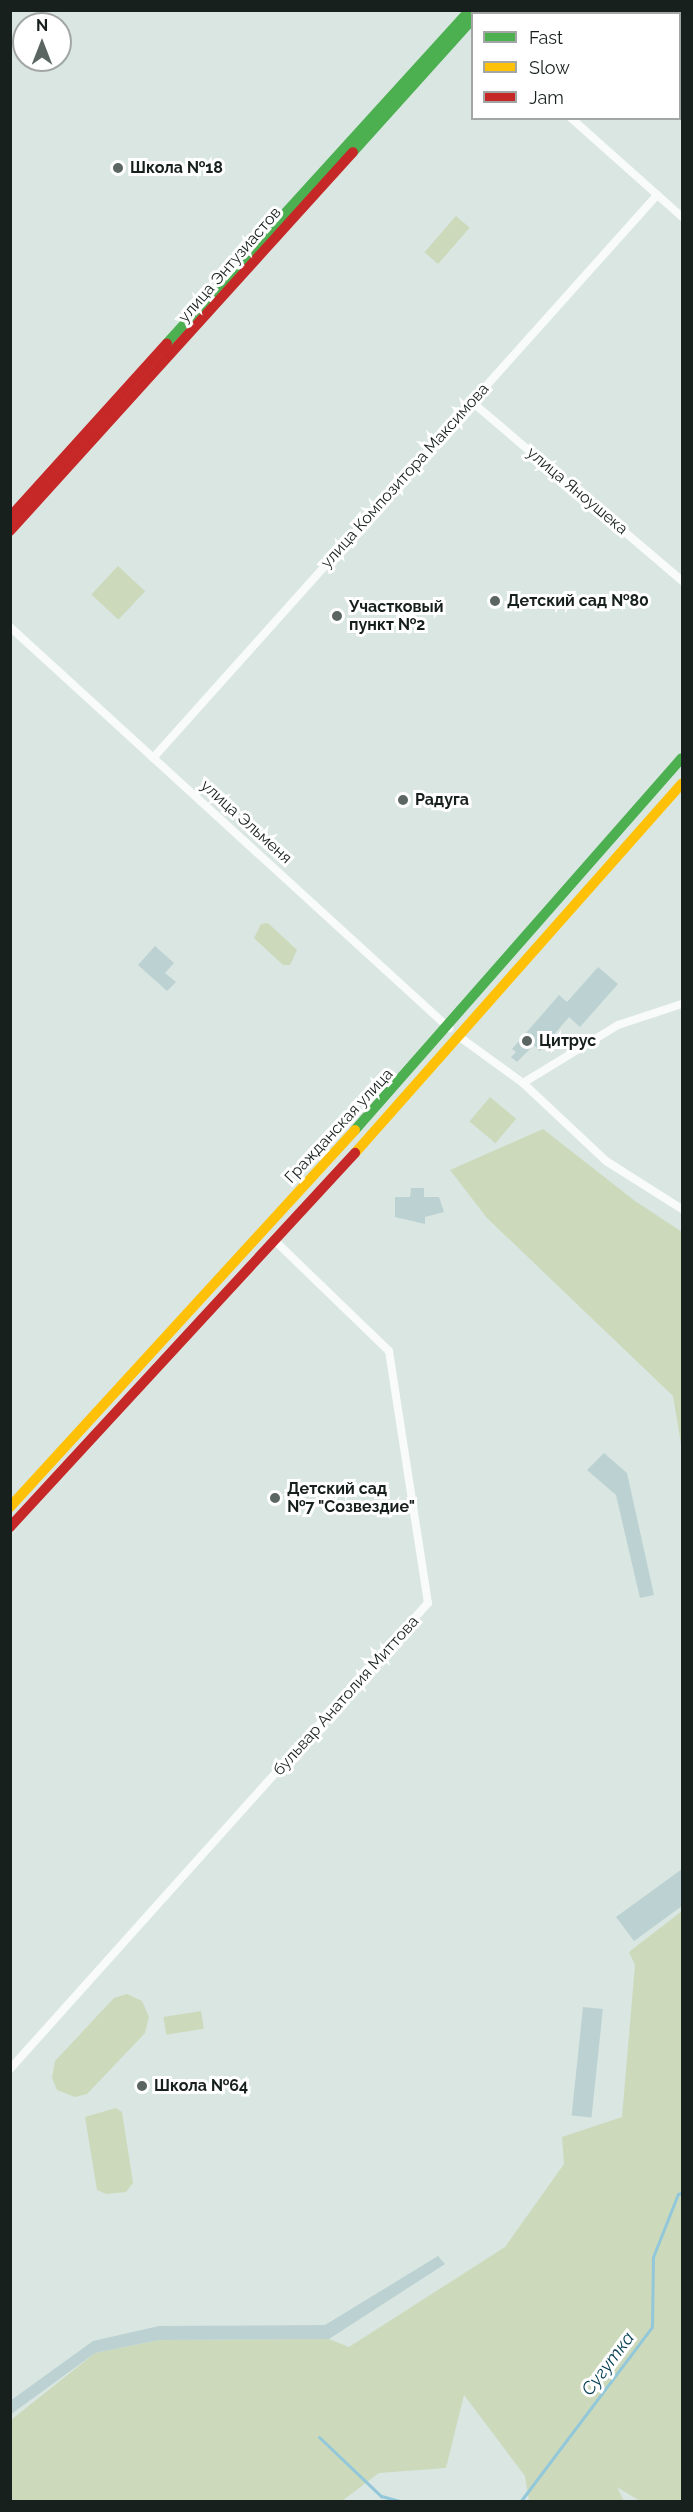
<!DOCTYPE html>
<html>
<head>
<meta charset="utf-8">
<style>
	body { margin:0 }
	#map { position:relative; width:693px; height:2512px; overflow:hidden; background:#d9e6e2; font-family:Raleway,sans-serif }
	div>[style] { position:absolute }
	.green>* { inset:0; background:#ccdabb; transform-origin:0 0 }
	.stream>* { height:3px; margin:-1.5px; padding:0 1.5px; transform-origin:1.5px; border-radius:1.5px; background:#93c7da }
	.building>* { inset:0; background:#bcd2d2; transform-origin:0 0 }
	.street>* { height:8px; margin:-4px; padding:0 4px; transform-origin:4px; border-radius:4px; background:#f9fbfb }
	.fast>* { height:10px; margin:-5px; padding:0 5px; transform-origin:5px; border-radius:5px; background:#4caf50 }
	.slow>* { height:10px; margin:-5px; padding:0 5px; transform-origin:5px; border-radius:5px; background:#ffc107 }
	.jam>* { height:10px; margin:-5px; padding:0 5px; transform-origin:5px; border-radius:5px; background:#c62828 }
	.dots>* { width:16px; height:16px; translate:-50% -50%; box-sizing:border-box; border:3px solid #fff; border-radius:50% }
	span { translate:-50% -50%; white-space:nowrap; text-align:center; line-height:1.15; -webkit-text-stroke:6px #fff; paint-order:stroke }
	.poi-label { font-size:16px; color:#17201d; font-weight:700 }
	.left { translate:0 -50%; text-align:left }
	.street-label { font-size:16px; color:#17201d }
	.water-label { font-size:18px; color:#003d51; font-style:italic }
	.frame { position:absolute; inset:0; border:12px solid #17201d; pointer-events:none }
	.legend { position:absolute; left:471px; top:12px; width:210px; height:108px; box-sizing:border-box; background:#fff; border:2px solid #a2a6a5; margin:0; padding:8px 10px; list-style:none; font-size:18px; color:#17201d }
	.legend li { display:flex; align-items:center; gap:12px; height:30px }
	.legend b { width:30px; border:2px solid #a2a6a5 }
	.north { position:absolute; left:12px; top:12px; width:60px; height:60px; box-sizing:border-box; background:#fff; border:2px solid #a2a6a5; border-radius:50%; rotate:0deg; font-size:16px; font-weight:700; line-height:24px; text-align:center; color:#17201d }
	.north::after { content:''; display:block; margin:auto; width:21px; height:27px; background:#5b6562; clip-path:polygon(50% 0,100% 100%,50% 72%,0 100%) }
</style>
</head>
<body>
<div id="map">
	<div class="green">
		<i style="left:456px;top:216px;width:18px;height:48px;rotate:41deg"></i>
		<i style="left:118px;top:566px;width:37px;height:39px;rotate:43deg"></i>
		<i style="clip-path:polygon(268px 923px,297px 950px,290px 965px,283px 965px,254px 938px,261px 924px)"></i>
		<i style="left:490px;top:1097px;width:34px;height:32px;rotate:40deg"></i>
		<i style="clip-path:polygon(543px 1129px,635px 1201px,682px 1232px,682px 1450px,673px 1396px,487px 1218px,450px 1170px)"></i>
		<i style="clip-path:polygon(682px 1911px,682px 2501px,640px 2501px,617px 2487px,624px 2501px,529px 2501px,525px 2476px,464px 2395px,446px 2468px,379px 2473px,342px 2501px,11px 2502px,11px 2420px,95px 2353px,159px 2340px,329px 2339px,349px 2347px,505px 2247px,564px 2164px,562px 2137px,622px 2117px,635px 1965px,629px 1952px)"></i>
		<i style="clip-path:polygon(127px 1994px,142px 2001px,149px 2017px,145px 2033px,87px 2094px,75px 2097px,57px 2090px,52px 2078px,55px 2061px,114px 1998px)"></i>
		<i style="left:201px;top:2011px;width:18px;height:38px;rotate:81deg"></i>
		<i style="clip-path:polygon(116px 2108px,122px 2112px,133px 2183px,126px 2192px,106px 2194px,97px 2190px,85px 2117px)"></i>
	</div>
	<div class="stream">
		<i style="left:319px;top:2437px;width:86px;rotate:43.6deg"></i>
		<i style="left:381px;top:2496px;width:24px;rotate:15deg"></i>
		<i style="left:520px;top:2502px;width:219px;rotate:-53deg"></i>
		<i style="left:652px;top:2327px;width:70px;rotate:-89.2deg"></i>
		<i style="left:653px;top:2257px;width:68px;rotate:-68.4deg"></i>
		<i style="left:678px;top:2194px;width:4px;rotate:-14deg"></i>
	</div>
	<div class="building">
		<i style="clip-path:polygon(155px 946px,174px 963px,165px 973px,176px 982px,167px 991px,138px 965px)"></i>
		<i style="clip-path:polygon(598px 967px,618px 984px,580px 1027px,569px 1017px,540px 1051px,534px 1045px,517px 1062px,511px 1057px,516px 1052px,512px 1049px,559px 995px,567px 1002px)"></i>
		<i style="clip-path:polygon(411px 1188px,424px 1188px,424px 1197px,439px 1197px,444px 1212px,425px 1217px,425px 1224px,395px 1217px,395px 1197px,410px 1197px)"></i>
		<i style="clip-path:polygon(604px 1453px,627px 1473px,654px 1595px,640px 1598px,616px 1495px,587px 1470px)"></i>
		<i style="clip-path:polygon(682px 1869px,682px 1906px,634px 1941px,616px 1917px)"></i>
		<i style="left:583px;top:2007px;width:20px;height:109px;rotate:6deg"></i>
		<i style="clip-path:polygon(438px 2256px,445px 2264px,329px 2339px,159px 2340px,95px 2353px,10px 2415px,10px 2401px,93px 2341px,159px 2326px,325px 2325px)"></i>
	</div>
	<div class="street">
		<i style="left:571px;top:118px;width:149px;rotate:41.7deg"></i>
		<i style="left:472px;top:402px;width:276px;rotate:40.4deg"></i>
		<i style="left:10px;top:627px;width:595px;rotate:42.41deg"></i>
		<i style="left:153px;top:758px;width:756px;rotate:-48.16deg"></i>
		<i style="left:461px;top:1038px;width:77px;rotate:36deg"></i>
		<i style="left:523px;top:1083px;width:114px;rotate:43.2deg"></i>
		<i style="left:606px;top:1161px;width:90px;rotate:32.3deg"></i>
		<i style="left:523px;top:1083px;width:111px;rotate:-31.4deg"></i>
		<i style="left:618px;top:1025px;width:67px;rotate:-18.2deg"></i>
		<i style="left:10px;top:2069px;width:626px;rotate:-48.11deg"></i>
		<i style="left:428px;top:1603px;width:255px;rotate:-98.8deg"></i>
		<i style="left:389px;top:1351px;width:158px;rotate:-136deg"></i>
	</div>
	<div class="fast">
		<i style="left:353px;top:152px;width:178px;rotate:-48deg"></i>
		<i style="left:167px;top:343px;width:450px;rotate:-47.7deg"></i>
		<i style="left:355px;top:1130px;width:495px;rotate:-48.7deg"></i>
	</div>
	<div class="slow">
		<i style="left:355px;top:1153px;width:493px;rotate:-48.5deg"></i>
		<i style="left:10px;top:1507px;width:511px;rotate:-47.54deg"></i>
	</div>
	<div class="jam">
		<i style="left:480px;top:14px;width:5px;rotate:-53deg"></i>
		<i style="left:10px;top:517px;width:234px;rotate:-47.9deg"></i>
		<i style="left:10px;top:531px;width:511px;rotate:-47.85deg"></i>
		<i style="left:10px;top:1527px;width:509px;rotate:-47.31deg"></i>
	</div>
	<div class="dots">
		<i style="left:118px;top:168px;background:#5b6562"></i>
		<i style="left:495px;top:601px;background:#5b6562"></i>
		<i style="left:337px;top:616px;background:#5b6562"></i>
		<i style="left:403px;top:800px;background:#5b6562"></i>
		<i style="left:527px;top:1041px;background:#5b6562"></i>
		<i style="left:275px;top:1498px;background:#5b6562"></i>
		<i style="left:142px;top:2086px;background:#5b6562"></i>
	</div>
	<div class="poi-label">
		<span class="left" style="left:130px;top:168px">Школа №18</span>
		<span class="left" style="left:507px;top:601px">Детский сад №80</span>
		<span class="left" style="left:349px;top:616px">Участковый<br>пункт №2</span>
		<span class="left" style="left:415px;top:800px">Радуга</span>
		<span class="left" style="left:539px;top:1041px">Цитрус</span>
		<span class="left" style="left:287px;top:1498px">Детский сад<br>№7 "Созвездие"</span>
		<span class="left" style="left:154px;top:2086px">Школа №64</span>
	</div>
	<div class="street-label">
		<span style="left:230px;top:265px;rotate:-49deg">улица Энтузиастов</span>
		<span style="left:405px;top:476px;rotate:-48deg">улица Композитора Максимова</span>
		<span style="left:577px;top:491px;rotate:40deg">улица Яноушека</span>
		<span style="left:246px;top:822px;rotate:42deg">улица Эльменя</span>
		<span style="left:339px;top:1126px;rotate:-47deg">Гражданская улица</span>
		<span style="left:346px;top:1696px;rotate:-48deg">бульвар Анатолия Миттова</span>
	</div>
	<div class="water-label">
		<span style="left:608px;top:2364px;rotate:-53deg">Сугутка</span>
	</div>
	<div class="frame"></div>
	<ul class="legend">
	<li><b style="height:8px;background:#4caf50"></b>Fast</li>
	<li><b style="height:8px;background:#ffc107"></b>Slow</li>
	<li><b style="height:8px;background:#c62828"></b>Jam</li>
	</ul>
	<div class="north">N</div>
</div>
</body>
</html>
